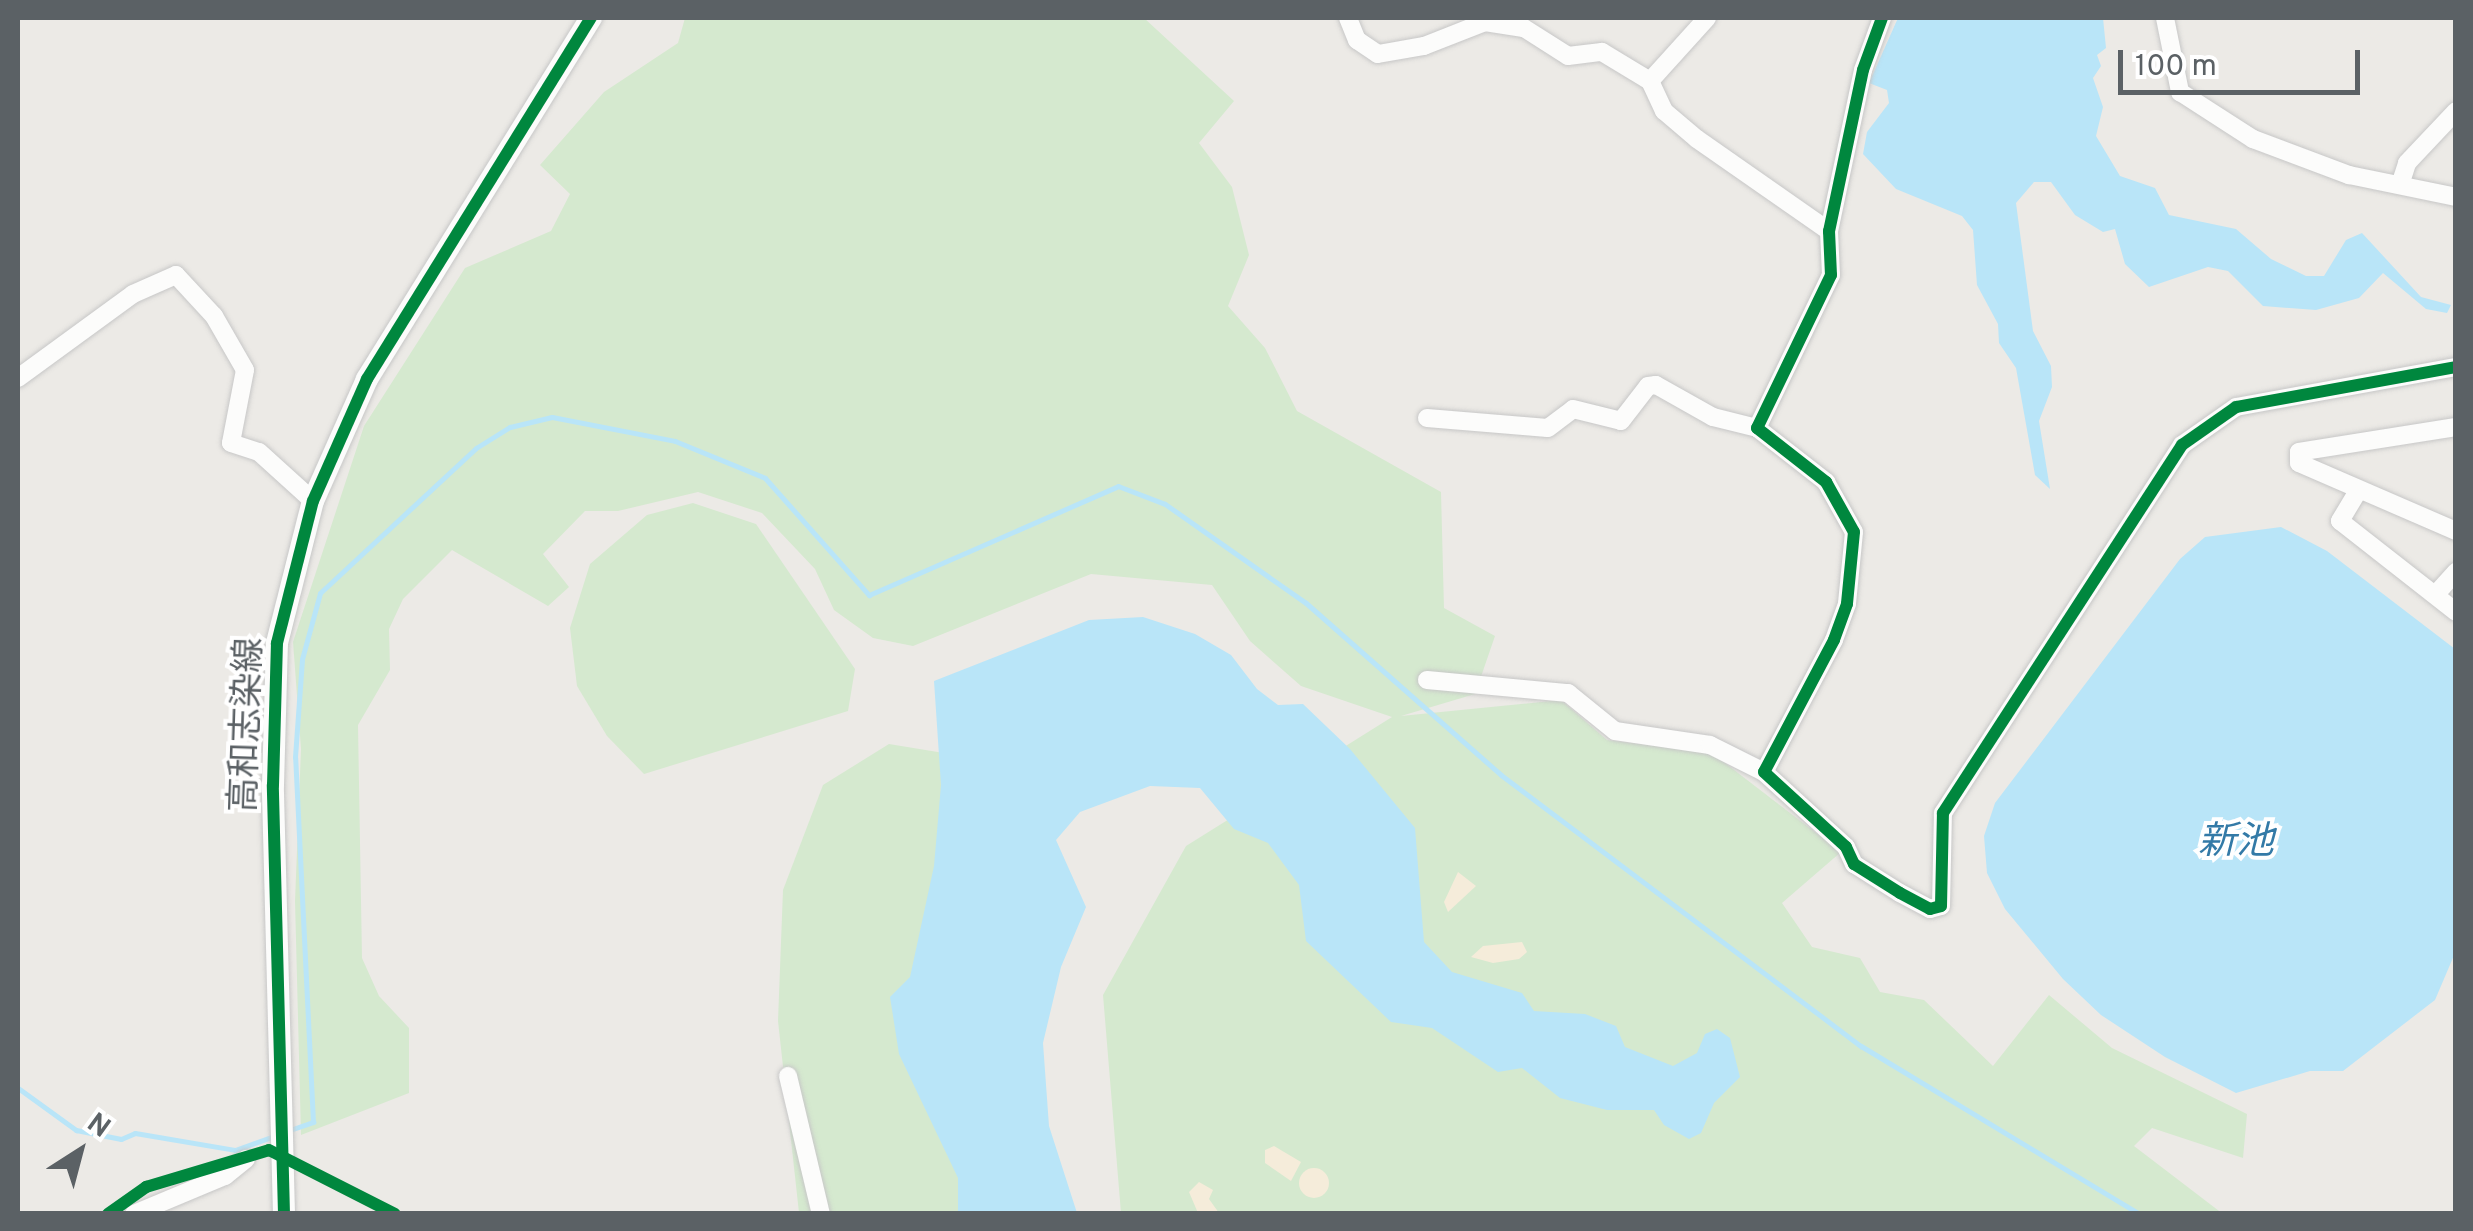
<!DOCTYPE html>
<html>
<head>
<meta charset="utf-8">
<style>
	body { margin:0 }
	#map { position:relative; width:2473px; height:1231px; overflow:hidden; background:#eceae6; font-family:Overpass,"Noto Sans JP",sans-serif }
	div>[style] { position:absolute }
	.green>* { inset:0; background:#d5e9cf }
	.sand>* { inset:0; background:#f5ecda }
	.round { border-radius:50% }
	.water>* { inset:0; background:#b9e5f8 }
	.stream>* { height:5px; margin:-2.5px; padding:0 2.5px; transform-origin:2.5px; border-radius:2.5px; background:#b9e5f8 }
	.roads { filter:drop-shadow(0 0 2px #c7c7c7) drop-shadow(0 0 2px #c7c7c7) }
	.minor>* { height:18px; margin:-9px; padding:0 9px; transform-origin:9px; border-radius:9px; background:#fcfcfb }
	.tertiary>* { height:22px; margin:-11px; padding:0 11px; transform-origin:11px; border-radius:11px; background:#fcfcfb }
	.cycleway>* { height:12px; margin:-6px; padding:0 6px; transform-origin:6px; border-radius:6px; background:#00873e }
	span { translate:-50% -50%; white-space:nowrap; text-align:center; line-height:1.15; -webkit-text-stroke:8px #fff; paint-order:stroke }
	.street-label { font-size:35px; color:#5b6165 }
	.water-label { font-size:38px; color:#337aa7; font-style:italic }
	.frame { position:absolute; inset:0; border:20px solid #5b6165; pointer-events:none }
	.north { position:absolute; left:30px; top:1101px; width:100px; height:100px; -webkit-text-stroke:8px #fff; paint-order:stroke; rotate:36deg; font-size:28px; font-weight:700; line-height:40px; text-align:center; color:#5b6165 }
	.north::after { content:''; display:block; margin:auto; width:35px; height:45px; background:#5b6165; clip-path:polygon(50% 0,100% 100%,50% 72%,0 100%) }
	.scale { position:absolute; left:2118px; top:50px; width:242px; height:45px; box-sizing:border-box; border:5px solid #5b6165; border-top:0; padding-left:12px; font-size:30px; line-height:35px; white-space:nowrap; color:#5b6165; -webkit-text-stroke:8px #fff; paint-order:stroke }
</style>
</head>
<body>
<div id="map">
	<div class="green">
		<i style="clip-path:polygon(685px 18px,1144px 18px,1234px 101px,1199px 143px,1232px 187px,1249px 255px,1228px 306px,1265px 348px,1297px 411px,1441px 492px,1444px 608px,1495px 636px,1475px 694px,1401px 716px,1561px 700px,1607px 740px,1712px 753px,1841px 852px,1782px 903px,1812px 947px,1860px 958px,1880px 992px,1924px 1000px,1993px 1066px,2049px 995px,2112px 1048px,2247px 1114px,2243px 1158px,2152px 1128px,2134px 1146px,2223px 1214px,1121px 1213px,1103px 995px,1186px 846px,1392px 717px,1301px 686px,1250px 641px,1212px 585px,1091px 574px,913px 646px,873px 638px,834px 610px,815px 569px,762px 513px,698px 492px,618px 511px,585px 511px,543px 554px,569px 587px,548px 606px,452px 550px,403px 599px,389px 629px,390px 670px,358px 725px,362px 958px,379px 996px,409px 1028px,409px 1093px,301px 1135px,295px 901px,301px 749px,293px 642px,364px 426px,465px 268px,551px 231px,570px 194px,540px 165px,604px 92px,678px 43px)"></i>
		<i style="clip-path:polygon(693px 503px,756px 524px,855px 669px,848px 711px,644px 774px,607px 736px,577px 686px,570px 628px,590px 564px,647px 515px)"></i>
		<i style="clip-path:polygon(889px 744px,962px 756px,1019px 1213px,799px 1213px,778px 1021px,783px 890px,823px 785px)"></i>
	</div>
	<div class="sand">
		<i style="clip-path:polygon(1458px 872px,1476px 886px,1448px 912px,1444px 902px)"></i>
		<i style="clip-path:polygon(1522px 942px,1527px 952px,1519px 959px,1493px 963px,1471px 957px,1483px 946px)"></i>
		<i style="clip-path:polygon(1274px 1146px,1301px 1162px,1291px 1181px,1265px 1163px,1265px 1150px)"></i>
		<i class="round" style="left:1299px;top:1168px;width:30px;height:30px"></i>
		<i style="clip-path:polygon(1199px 1182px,1213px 1190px,1209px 1199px,1219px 1213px,1198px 1213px,1189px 1192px)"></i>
	</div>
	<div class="water">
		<i style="clip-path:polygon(1898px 18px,2103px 18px,2106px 48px,2097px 55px,2101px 66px,2093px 78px,2103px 107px,2096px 136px,2120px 176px,2155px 188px,2169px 215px,2236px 229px,2271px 259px,2306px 276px,2324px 276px,2346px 240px,2362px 233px,2421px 297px,2451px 305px,2447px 313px,2426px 309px,2383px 273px,2359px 298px,2316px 310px,2263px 306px,2228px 271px,2208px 267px,2149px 287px,2125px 264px,2115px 229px,2103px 232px,2075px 215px,2051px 182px,2034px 182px,2016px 203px,2033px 331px,2051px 366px,2052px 387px,2039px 421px,2050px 489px,2035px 475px,2016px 368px,1999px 343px,1998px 324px,1977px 285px,1973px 230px,1962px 216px,1896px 189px,1863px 154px,1867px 132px,1889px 103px,1887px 90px,1869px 83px)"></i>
		<i style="clip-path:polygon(2281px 527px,2327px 551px,2455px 649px,2455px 953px,2435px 1000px,2343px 1071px,2310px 1071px,2236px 1093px,2165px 1057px,2101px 1015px,2063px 979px,2005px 909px,1987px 873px,1984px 836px,1995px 803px,2180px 559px,2205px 537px)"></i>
		<i style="clip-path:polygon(1143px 617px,1195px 634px,1231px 655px,1257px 689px,1278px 705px,1303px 704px,1350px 749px,1415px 828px,1424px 942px,1452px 972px,1522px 993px,1534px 1011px,1585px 1014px,1616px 1026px,1625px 1047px,1673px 1066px,1697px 1053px,1705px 1034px,1717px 1029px,1730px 1038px,1740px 1077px,1714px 1103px,1701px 1133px,1689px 1139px,1664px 1125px,1654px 1110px,1607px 1110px,1560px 1098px,1522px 1068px,1498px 1072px,1432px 1028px,1391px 1022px,1306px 941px,1299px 885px,1268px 843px,1234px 829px,1200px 788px,1150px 786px,1080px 812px,1056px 840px,1086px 907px,1061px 967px,1043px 1043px,1049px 1126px,1077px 1213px,958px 1213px,958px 1178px,899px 1054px,890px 997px,910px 977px,934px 866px,941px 785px,934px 681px,1089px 620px)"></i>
	</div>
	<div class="stream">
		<i style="left:18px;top:1088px;width:72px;rotate:35.9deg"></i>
		<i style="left:76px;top:1130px;width:46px;rotate:11.3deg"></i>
		<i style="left:121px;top:1139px;width:15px;rotate:-23deg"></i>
		<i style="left:135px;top:1133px;width:101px;rotate:9.6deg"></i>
		<i style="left:235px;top:1150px;width:45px;rotate:-19.7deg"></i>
		<i style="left:287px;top:1131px;width:28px;rotate:-19deg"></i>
		<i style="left:313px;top:1122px;width:365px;rotate:-92.8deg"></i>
		<i style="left:295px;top:757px;width:98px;rotate:-85.9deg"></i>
		<i style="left:302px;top:659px;width:68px;rotate:-74.7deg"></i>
		<i style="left:320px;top:593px;width:213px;rotate:-42.9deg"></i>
		<i style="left:476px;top:448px;width:40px;rotate:-32deg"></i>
		<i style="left:510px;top:427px;width:43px;rotate:-13.4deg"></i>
		<i style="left:552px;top:417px;width:125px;rotate:11deg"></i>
		<i style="left:675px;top:441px;width:97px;rotate:22.3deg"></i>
		<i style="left:765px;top:478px;width:157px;rotate:48.4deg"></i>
		<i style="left:869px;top:595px;width:272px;rotate:-23.6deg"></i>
		<i style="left:1118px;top:486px;width:50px;rotate:21deg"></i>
		<i style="left:1165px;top:504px;width:172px;rotate:35.1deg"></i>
		<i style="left:1306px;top:603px;width:260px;rotate:41.4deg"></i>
		<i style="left:1501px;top:775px;width:451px;rotate:37deg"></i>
		<i style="left:1861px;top:1046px;width:326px;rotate:31.1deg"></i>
	</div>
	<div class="roads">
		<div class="minor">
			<i style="left:1348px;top:18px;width:24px;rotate:68deg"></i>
			<i style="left:1357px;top:40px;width:25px;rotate:34deg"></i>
			<i style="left:1378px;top:54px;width:47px;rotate:-9.9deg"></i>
			<i style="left:1424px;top:46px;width:66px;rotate:-21.5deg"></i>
			<i style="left:1485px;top:22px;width:39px;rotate:9deg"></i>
			<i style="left:1524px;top:28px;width:52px;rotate:32.5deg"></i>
			<i style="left:1568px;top:56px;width:34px;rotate:-7deg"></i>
			<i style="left:1602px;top:52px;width:56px;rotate:31.1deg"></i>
			<i style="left:1650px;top:81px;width:33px;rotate:65deg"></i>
			<i style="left:1664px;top:111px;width:43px;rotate:40.3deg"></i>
			<i style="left:1697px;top:139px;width:161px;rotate:34.9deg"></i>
			<i style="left:1882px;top:18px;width:55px;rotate:110.1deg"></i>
			<i style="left:1863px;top:70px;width:165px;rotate:101.9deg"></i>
			<i style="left:1829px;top:231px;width:44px;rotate:87.4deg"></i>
			<i style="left:1831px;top:275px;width:170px;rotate:115.8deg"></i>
			<i style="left:1757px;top:428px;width:88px;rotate:38deg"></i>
			<i style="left:1826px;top:482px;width:57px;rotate:60.8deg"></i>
			<i style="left:1854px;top:532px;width:72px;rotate:95.6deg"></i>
			<i style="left:1847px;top:604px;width:38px;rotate:110deg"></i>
			<i style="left:1834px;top:640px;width:149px;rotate:117.9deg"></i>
			<i style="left:1764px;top:772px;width:111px;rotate:42.4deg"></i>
			<i style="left:1846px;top:847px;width:19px;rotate:65deg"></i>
			<i style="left:1854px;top:864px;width:54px;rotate:32.2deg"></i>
			<i style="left:1900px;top:893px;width:34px;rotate:28deg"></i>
			<i style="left:1930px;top:909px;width:11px;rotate:-15deg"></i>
			<i style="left:1941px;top:906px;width:93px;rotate:-88.8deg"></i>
			<i style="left:1943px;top:813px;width:439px;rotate:-57deg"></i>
			<i style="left:2182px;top:445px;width:66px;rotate:-35.1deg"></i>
			<i style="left:2236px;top:407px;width:224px;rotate:-10.3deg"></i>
			<i style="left:2165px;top:18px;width:76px;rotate:78.5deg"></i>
			<i style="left:2180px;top:92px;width:87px;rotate:32.8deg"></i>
			<i style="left:2253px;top:139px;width:103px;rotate:20.6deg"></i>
			<i style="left:2349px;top:175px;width:109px;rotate:11.6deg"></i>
			<i style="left:1650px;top:81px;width:85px;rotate:-47.9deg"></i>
			<i style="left:2400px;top:185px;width:23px;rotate:-72deg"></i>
			<i style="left:2407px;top:163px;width:71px;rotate:-46.7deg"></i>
			<i style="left:18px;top:378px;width:142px;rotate:-36.1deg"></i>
			<i style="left:133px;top:294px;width:47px;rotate:-23.8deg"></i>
			<i style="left:176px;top:275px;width:56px;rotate:47.2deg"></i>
			<i style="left:214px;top:316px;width:62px;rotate:60.1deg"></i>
			<i style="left:245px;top:370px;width:74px;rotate:100.9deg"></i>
			<i style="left:231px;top:443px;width:29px;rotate:18deg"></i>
			<i style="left:259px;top:452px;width:73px;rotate:42.2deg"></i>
			<i style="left:1427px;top:418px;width:121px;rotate:4.7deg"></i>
			<i style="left:1548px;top:428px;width:31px;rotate:-37deg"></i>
			<i style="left:1573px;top:409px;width:49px;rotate:14deg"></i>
			<i style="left:1621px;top:421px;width:44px;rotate:-52.4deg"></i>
			<i style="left:1648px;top:386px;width:8px;rotate:-7deg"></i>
			<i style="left:1656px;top:385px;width:65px;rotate:29.3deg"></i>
			<i style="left:1713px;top:417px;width:45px;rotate:14deg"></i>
			<i style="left:2456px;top:427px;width:159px;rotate:171deg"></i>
			<i style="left:2299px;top:452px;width:11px;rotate:90deg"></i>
			<i style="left:2299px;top:463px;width:171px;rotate:23.4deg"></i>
			<i style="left:2358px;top:491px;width:35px;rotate:121deg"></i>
			<i style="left:2340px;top:521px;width:147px;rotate:38.1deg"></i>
			<i style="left:2436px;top:594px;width:30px;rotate:-48deg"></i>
			<i style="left:1427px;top:680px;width:142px;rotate:5.3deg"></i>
			<i style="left:1568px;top:693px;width:60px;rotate:39deg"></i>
			<i style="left:1615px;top:731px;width:96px;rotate:8.4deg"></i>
			<i style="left:1710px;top:745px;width:60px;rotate:26.6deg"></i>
			<i style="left:788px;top:1076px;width:142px;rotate:76.6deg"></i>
			<i style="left:134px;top:1214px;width:99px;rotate:-22.7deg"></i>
			<i style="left:225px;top:1176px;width:27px;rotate:-39deg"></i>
		</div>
		<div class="tertiary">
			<i style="left:284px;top:1214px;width:429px;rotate:-91.5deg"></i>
			<i style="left:273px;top:785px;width:142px;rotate:-88.4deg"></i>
			<i style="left:277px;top:643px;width:146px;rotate:-75.8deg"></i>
			<i style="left:313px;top:501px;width:133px;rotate:-66.1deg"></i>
			<i style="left:367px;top:379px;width:425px;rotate:-58.2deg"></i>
		</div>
	</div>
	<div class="cycleway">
		<i style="left:1882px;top:18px;width:55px;rotate:110.1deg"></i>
		<i style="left:1863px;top:70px;width:165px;rotate:101.9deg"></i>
		<i style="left:1829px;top:231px;width:44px;rotate:87.4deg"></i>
		<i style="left:1831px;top:275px;width:170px;rotate:115.8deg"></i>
		<i style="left:1757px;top:428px;width:88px;rotate:38deg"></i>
		<i style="left:1826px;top:482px;width:57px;rotate:60.8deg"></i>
		<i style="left:1854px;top:532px;width:72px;rotate:95.6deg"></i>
		<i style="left:1847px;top:604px;width:38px;rotate:110deg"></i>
		<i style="left:1834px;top:640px;width:149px;rotate:117.9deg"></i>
		<i style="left:1764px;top:772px;width:111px;rotate:42.4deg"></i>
		<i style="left:1846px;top:847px;width:19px;rotate:65deg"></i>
		<i style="left:1854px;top:864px;width:54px;rotate:32.2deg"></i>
		<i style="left:1900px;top:893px;width:34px;rotate:28deg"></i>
		<i style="left:1930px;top:909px;width:11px;rotate:-15deg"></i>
		<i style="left:1941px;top:906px;width:93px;rotate:-88.8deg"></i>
		<i style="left:1943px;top:813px;width:439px;rotate:-57deg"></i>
		<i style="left:2182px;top:445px;width:66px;rotate:-35.1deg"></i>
		<i style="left:2236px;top:407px;width:224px;rotate:-10.3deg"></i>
		<i style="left:108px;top:1214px;width:47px;rotate:-35.4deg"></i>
		<i style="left:146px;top:1187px;width:128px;rotate:-16.7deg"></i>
		<i style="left:269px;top:1150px;width:141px;rotate:26.9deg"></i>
		<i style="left:284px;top:1214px;width:429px;rotate:-91.5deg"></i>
		<i style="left:273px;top:785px;width:142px;rotate:-88.4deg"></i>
		<i style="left:277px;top:643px;width:146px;rotate:-75.8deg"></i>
		<i style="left:313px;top:501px;width:133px;rotate:-66.1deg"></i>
		<i style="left:367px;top:379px;width:425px;rotate:-58.2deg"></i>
	</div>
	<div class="street-label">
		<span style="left:248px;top:725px;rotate:-88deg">高和志染線</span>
	</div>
	<div class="water-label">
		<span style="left:2236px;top:844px">新池</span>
	</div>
	<div class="frame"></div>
	<div class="north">N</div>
	<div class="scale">100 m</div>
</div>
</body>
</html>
